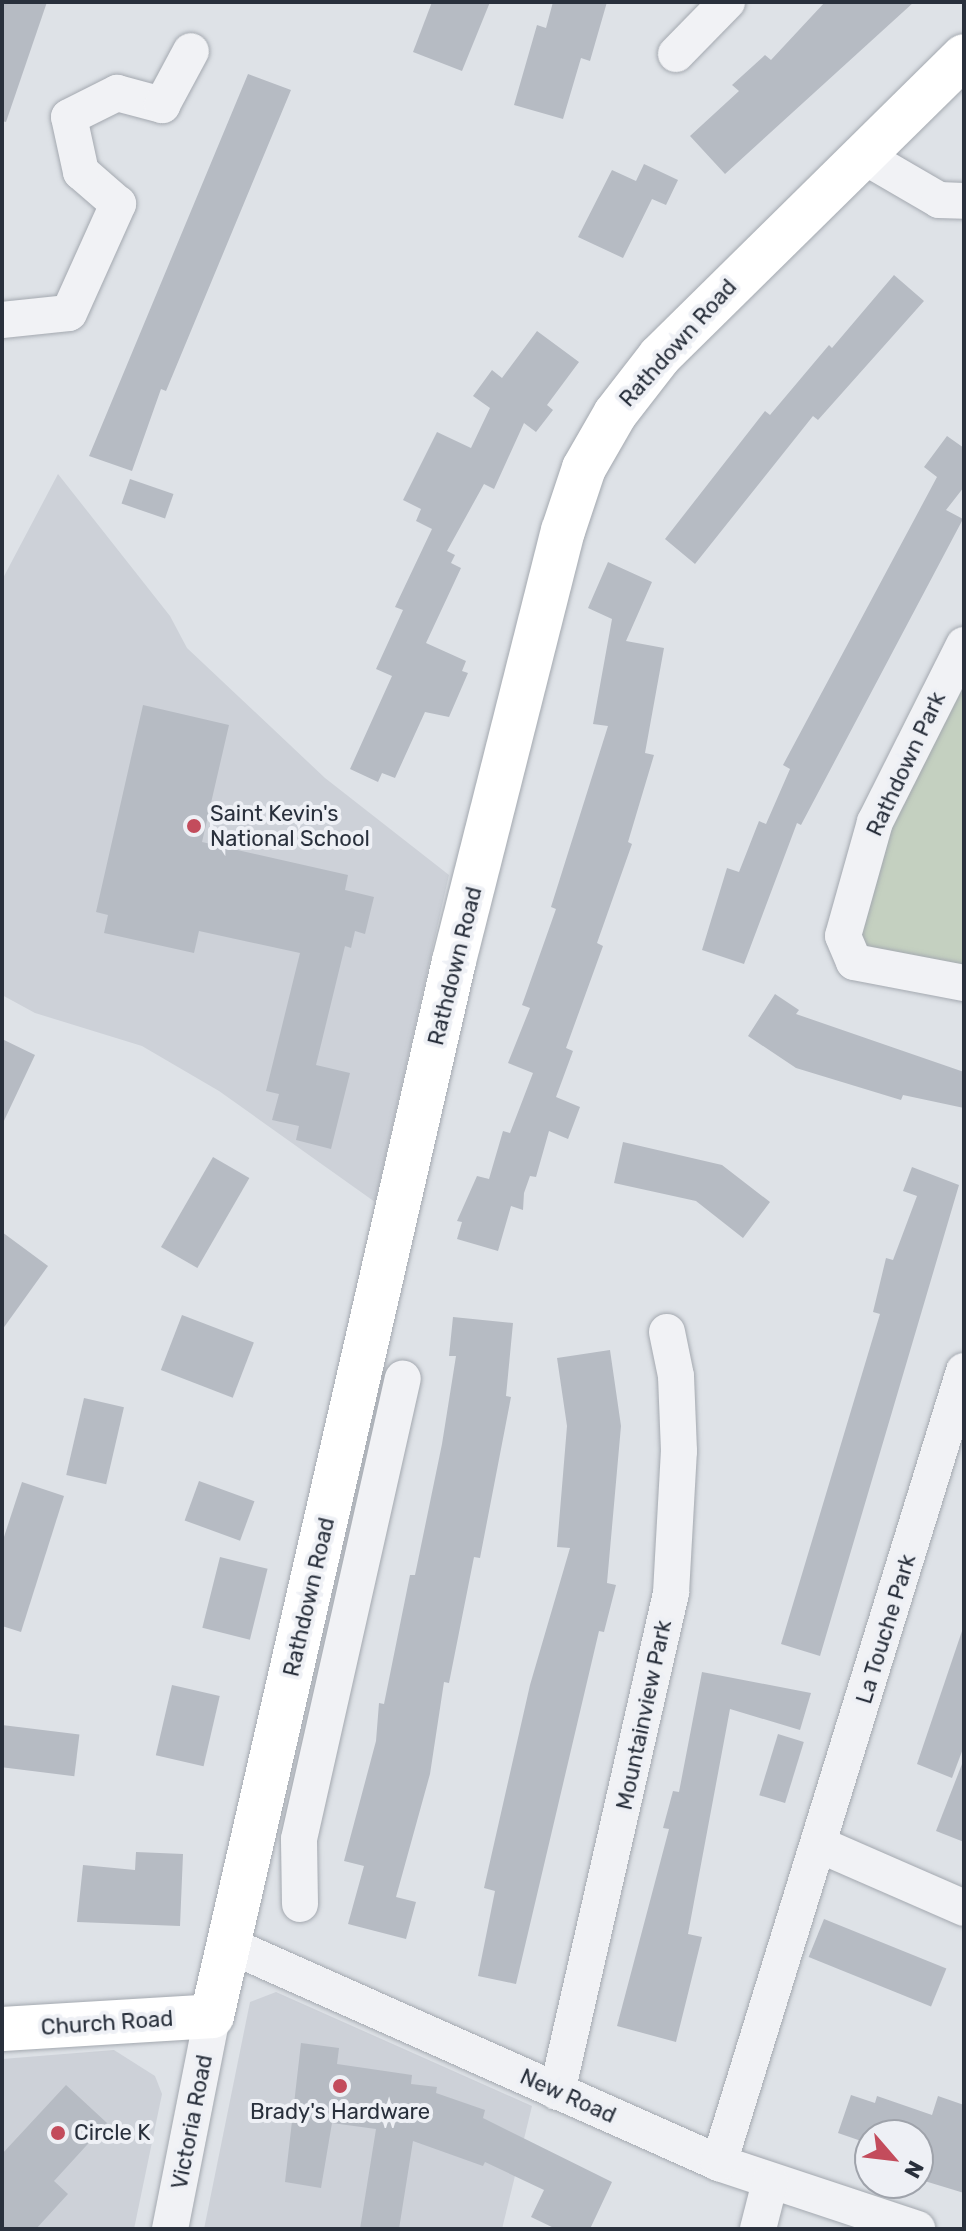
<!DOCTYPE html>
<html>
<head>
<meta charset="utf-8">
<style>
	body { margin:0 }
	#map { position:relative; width:966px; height:2231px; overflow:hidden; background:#dee2e7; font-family:Rubik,sans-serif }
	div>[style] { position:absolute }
	.built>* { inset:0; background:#cdd1d8 }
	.green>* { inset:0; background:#c4d0c0 }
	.building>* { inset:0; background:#b6bbc3; transform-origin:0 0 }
	.roads { filter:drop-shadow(0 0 2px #a4a9b0) drop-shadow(0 0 2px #a4a9b0) }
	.minor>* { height:36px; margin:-18px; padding:0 18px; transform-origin:18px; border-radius:18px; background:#f1f2f5 }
	.secondary>* { height:44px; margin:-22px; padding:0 22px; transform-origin:22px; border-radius:22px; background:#fff }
	.dots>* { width:22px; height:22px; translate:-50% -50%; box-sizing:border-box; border:4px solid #eef0f5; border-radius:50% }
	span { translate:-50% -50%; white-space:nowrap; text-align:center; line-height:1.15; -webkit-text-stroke:8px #eef0f5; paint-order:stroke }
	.street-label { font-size:22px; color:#29303c }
	.poi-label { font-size:22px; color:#29303c }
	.left { translate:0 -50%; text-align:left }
	.frame { position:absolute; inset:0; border:4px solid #29303c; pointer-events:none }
	.north { position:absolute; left:854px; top:2119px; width:80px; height:80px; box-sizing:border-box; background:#eef0f5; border:2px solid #9fa3ab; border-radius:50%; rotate:118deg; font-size:22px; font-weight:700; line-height:32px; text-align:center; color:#29303c }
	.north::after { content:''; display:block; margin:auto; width:28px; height:36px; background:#c34c5c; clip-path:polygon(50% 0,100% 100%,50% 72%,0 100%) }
</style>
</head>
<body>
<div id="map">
	<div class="built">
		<i style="clip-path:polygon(58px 474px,170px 616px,187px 648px,325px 778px,449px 875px,375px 1202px,219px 1091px,142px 1046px,35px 1013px,2px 995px,2px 580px)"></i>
		<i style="clip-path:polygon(276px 1992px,532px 2106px,502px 2229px,204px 2229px,250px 2002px)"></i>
		<i style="clip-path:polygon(114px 2050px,155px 2076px,162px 2094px,134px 2229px,2px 2229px,2px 2059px)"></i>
	</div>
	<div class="green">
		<i style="clip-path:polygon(964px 675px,964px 967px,872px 956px,858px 936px,891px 818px)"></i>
	</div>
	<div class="building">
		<i style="clip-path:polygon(2px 2px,47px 2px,6px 122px,2px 121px)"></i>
		<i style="clip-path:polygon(432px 2px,490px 2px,462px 71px,413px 52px)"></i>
		<i style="clip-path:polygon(553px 2px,607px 2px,590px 61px,581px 58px,563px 119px,514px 105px,537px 25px,546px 28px)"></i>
		<i style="clip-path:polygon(825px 2px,914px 2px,725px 174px,690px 136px,739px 91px,732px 85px,765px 55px,771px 60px)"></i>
		<i style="clip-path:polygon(248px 74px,291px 90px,166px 391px,161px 389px,132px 471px,89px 456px)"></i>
		<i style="clip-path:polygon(644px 164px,678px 180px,666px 205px,652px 199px,623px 258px,578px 237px,612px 170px,636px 181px)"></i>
		<i style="clip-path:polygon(894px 275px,924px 301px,818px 420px,813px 416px,695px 564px,665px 539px,765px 411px,770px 415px,829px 345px,832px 348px)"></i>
		<i style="clip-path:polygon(537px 331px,579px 362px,547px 405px,553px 410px,536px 432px,524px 423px,494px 489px,484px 484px,447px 551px,455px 555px,451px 563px,461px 568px,426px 643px,466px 661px,462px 671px,468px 673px,449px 717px,425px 712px,395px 778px,382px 773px,378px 782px,350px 769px,392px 676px,376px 669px,403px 610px,395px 607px,432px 529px,416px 521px,421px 509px,403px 500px,437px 432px,471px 448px,490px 408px,473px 396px,492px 370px,502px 378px)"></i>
		<i style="clip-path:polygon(947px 436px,964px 448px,964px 487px,946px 510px,963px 519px,801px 825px,797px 823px,744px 964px,702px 950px,727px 868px,739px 872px,759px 821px,766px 824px,790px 769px,783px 765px,937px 477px,924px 467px)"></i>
		<i style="left:130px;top:479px;width:46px;height:26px;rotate:19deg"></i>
		<i style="clip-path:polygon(608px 562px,652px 582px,626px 641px,664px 648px,645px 753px,654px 755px,628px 842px,632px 844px,597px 943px,603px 946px,566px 1048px,573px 1051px,556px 1097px,580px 1107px,568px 1139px,549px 1131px,536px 1177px,530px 1176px,524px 1193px,523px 1210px,511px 1206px,498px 1251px,457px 1239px,462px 1222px,457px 1221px,477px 1176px,489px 1179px,503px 1131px,510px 1133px,533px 1073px,508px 1063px,530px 1008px,522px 1005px,556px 909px,551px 907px,608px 726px,593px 724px,612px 619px,588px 608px)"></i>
		<i style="clip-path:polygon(143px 705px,229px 725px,202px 842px,348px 875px,345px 890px,374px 897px,365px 934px,355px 931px,351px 948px,345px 946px,316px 1065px,350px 1073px,331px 1149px,296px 1140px,299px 1126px,272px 1120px,279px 1094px,266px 1091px,300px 953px,199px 931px,194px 953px,104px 933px,108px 915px,96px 912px)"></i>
		<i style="clip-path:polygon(775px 994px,799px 1010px,796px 1014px,964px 1072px,964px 1108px,903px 1095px,901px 1100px,796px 1068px,748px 1036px)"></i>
		<i style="clip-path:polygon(2px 1039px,35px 1055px,2px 1125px)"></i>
		<i style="clip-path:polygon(623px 1142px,722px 1165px,770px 1202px,743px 1238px,696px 1201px,614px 1183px)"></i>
		<i style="left:213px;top:1157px;width:42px;height:104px;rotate:30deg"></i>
		<i style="clip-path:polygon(912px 1167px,959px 1185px,820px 1656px,781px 1644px,880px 1314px,873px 1312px,886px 1258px,893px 1260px,917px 1196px,903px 1191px)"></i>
		<i style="clip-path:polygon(2px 1232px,48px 1266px,2px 1330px)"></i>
		<i style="left:182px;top:1315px;width:77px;height:59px;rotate:21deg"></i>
		<i style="clip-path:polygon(453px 1317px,513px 1323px,506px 1396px,511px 1397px,480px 1558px,474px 1557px,449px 1683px,444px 1682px,430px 1774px,396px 1897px,416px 1902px,406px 1939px,348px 1924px,364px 1866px,344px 1861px,376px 1741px,379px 1703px,384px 1704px,410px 1575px,415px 1575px,442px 1444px,456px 1356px,449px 1356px)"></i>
		<i style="clip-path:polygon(610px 1350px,621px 1426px,607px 1583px,616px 1585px,604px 1632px,599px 1631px,516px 1984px,478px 1976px,495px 1891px,484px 1888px,530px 1685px,570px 1548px,557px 1547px,567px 1426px,557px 1358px)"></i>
		<i style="left:84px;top:1398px;width:41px;height:79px;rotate:13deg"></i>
		<i style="left:199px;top:1481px;width:59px;height:42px;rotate:20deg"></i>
		<i style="clip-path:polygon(22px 1482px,64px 1496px,21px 1632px,2px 1626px,2px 1543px)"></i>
		<i style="left:220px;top:1557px;width:49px;height:73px;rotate:14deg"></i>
		<i style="clip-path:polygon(962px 1631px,964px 1746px,952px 1778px,917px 1764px)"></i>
		<i style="clip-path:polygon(702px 1672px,811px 1693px,800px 1730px,730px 1709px,688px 1934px,702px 1937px,676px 2042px,617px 2026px,669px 1829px,663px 1828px,673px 1791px,679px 1792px)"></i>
		<i style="left:172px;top:1685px;width:49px;height:72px;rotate:13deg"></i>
		<i style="left:2px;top:1725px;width:78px;height:42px;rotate:7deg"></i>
		<i style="left:778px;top:1734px;width:27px;height:64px;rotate:17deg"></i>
		<i style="clip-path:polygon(962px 1764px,964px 1764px,964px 1842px,936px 1831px)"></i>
		<i style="clip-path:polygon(136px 1852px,183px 1854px,180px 1926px,77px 1922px,83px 1865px,135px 1870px)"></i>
		<i style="left:824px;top:1919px;width:132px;height:41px;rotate:22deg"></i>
		<i style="clip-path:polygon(301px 2043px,339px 2048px,337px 2064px,412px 2075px,411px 2084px,437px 2087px,436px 2093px,485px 2110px,483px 2118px,612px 2182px,590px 2229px,556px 2229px,531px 2217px,544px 2190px,485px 2162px,483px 2166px,413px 2141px,399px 2229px,360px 2229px,376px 2129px,332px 2123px,321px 2188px,285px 2182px)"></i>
		<i style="clip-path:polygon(66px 2085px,107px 2123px,54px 2181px,68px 2194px,36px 2229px,2px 2229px,2px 2154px)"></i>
		<i style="clip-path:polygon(851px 2095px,875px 2103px,877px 2096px,932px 2115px,938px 2096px,964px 2105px,964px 2193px,918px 2179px,918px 2135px,870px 2135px,870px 2144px,838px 2133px)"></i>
	</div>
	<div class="roads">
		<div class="minor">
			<i style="left:676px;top:54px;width:73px;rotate:-45.6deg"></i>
			<i style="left:860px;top:154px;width:91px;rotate:30.2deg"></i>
			<i style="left:939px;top:200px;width:25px;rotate:2deg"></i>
			<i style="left:2px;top:320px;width:67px;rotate:-6deg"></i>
			<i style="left:69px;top:313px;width:120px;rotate:-65.8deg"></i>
			<i style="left:118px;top:204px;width:49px;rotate:-139.1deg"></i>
			<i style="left:81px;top:172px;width:56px;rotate:-102.3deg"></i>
			<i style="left:69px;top:117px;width:54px;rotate:-26.6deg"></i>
			<i style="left:117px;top:93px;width:47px;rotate:14.9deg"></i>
			<i style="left:162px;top:105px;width:61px;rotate:-61.8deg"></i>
			<i style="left:964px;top:645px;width:198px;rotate:116.7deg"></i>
			<i style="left:875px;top:822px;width:118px;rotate:105.7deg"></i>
			<i style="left:843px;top:936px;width:28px;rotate:67deg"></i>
			<i style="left:854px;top:962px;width:112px;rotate:10.8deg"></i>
			<i style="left:820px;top:1845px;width:157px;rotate:23.6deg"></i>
			<i style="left:300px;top:1904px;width:65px;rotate:-90.9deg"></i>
			<i style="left:299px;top:1839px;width:472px;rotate:-77.3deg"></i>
			<i style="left:227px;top:1944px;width:539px;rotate:23.99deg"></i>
			<i style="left:719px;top:2163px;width:209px;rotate:18.4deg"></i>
			<i style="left:557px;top:2092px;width:512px;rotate:-77.13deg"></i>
			<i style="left:671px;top:1593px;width:142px;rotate:-86.8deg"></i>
			<i style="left:679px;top:1451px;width:75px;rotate:-92.3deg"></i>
			<i style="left:676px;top:1376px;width:45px;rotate:-101.6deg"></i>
			<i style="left:719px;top:2163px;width:829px;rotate:-72.81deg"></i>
			<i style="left:170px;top:2229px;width:217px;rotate:-78.8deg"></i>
			<i style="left:758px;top:2229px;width:49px;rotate:-75.7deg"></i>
		</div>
		<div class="secondary">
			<i style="left:2px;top:2029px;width:210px;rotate:-3.5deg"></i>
			<i style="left:212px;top:2016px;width:1082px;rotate:-77.08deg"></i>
			<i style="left:454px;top:961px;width:444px;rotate:-75.8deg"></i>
			<i style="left:563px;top:531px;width:66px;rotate:-71.6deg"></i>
			<i style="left:584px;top:468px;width:62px;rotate:-60.1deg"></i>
			<i style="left:615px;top:414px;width:73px;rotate:-52.2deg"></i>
			<i style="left:660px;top:356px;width:427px;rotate:-44.6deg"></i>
		</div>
	</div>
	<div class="dots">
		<i style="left:194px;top:826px;background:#c34c5c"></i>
		<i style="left:340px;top:2086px;background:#c34c5c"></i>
		<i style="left:58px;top:2133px;background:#c34c5c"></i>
	</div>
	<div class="street-label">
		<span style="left:678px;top:343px;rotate:-48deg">Rathdown Road</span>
		<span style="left:906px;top:764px;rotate:-65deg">Rathdown Park</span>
		<span style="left:455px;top:966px;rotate:-76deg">Rathdown Road</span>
		<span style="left:309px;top:1597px;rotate:-77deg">Rathdown Road</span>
		<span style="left:886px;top:1629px;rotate:-73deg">La Touche Park</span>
		<span style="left:644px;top:1715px;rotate:-78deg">Mountainview Park</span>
		<span style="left:107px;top:2023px;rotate:-4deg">Church Road</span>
		<span style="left:568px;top:2096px;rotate:24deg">New Road</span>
		<span style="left:192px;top:2122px;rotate:-79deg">Victoria Road</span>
	</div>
	<div class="poi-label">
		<span class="left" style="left:210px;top:826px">Saint Kevin's<br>National School</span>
		<span style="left:340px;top:2112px">Brady's Hardware</span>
		<span class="left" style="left:74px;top:2133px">Circle K</span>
	</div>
	<div class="frame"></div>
	<div class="north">N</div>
</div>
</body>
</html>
